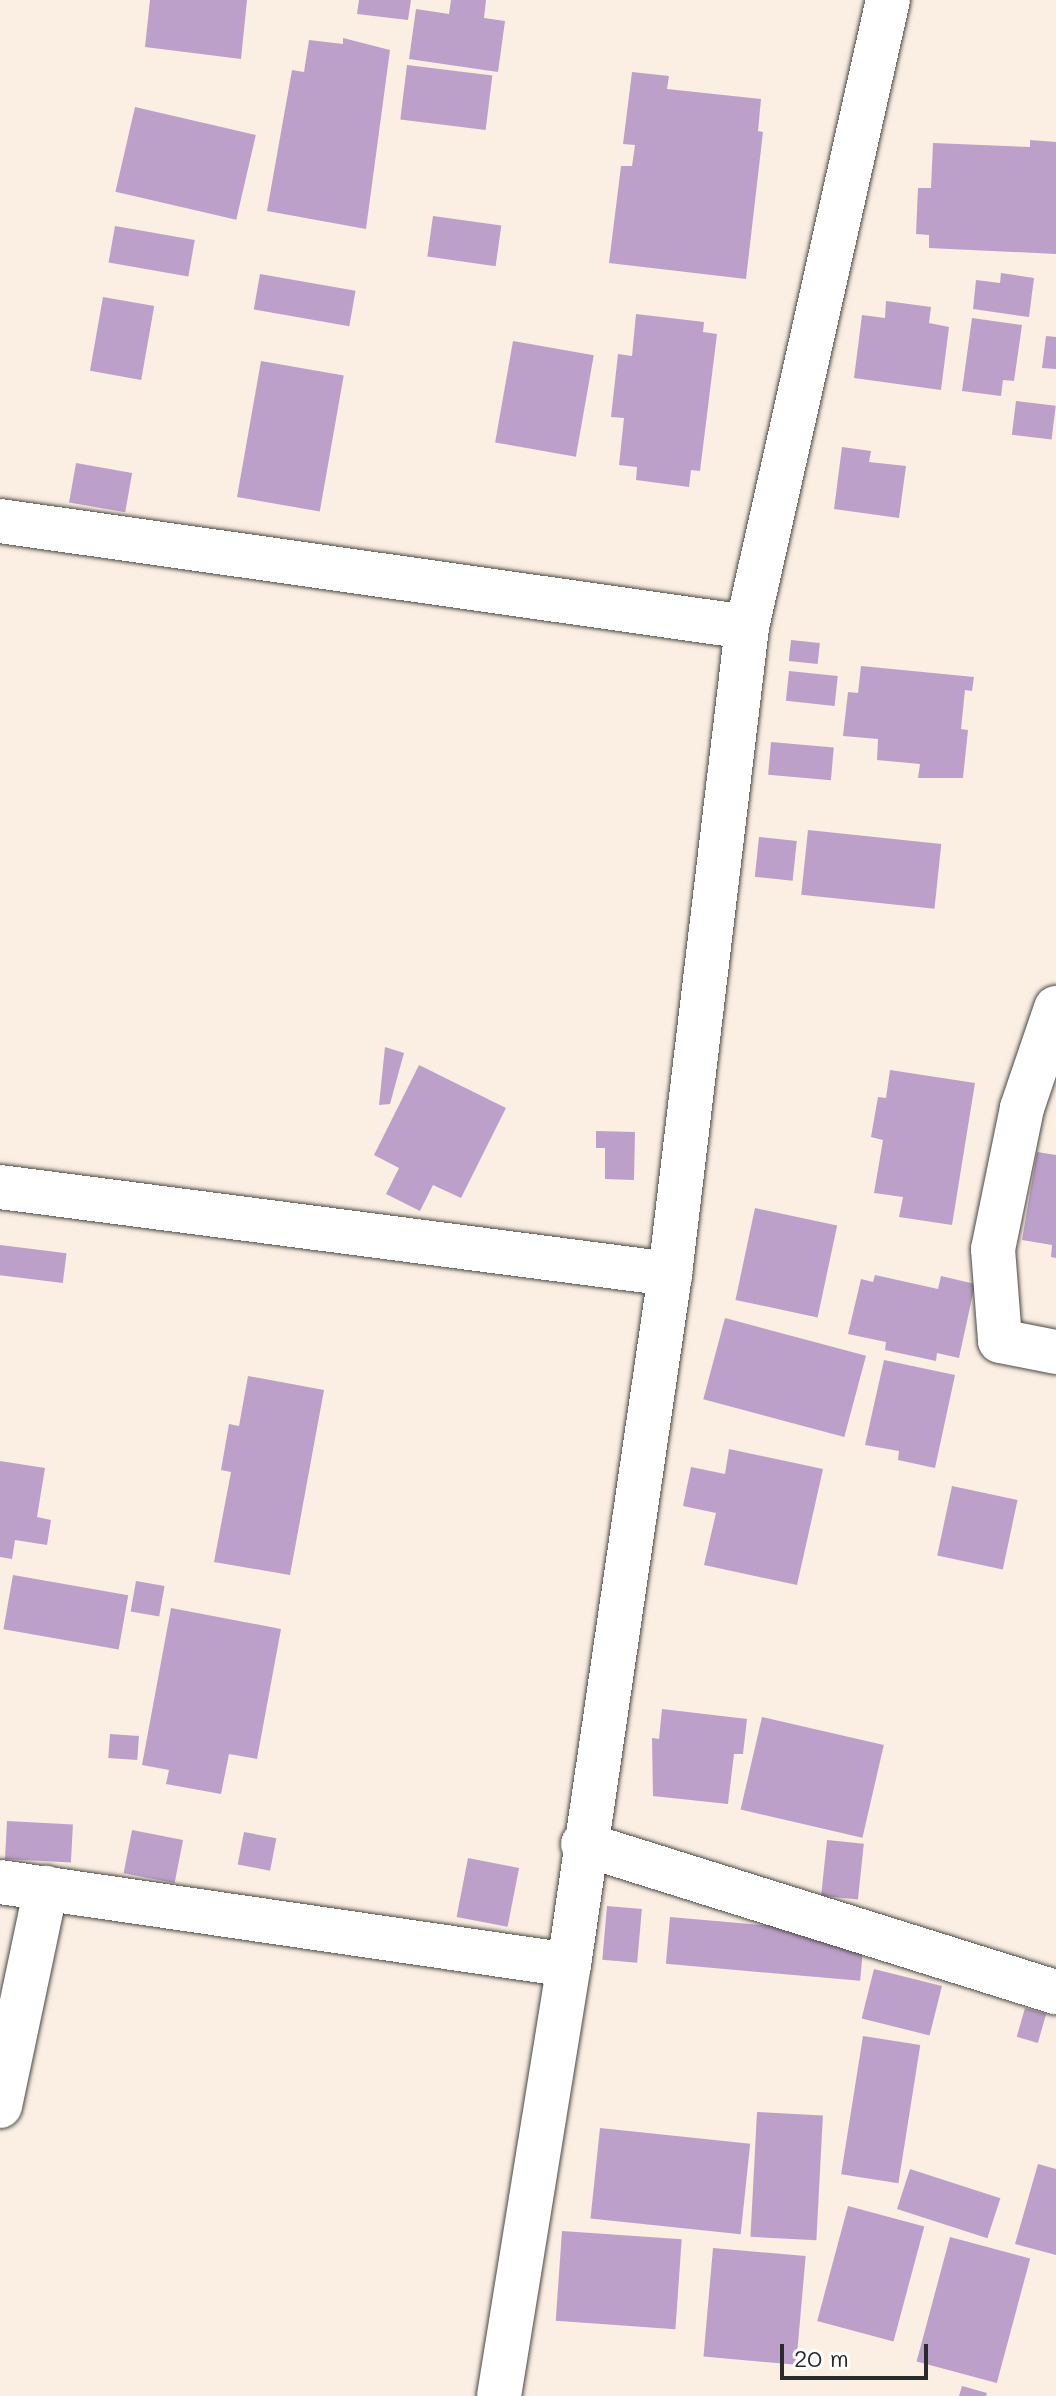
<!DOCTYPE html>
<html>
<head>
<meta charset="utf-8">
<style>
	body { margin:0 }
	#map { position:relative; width:1056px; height:2396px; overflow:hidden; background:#faefe2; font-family:Mali,sans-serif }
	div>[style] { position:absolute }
	.building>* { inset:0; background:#bda0c9; transform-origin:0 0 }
	.roads { filter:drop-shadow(0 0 2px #4a4846) drop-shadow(0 0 2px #4a4846) }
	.minor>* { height:44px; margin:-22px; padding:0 22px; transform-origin:22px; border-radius:22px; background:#fff }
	span { translate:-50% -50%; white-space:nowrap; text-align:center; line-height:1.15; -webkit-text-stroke:6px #fff; paint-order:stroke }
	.scale { position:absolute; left:780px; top:2344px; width:148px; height:36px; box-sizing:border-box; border:4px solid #2b2b2b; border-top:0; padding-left:10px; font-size:24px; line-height:28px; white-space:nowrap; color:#2b2b2b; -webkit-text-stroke:6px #fff; paint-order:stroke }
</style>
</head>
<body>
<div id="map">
	<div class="building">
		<i style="clip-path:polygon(150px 0,247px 0,241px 59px,145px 47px)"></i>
		<i style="clip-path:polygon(359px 0,411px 0,408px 20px,357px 14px)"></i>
		<i style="clip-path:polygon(451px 0,486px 0,484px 18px,505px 21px,498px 72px,409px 59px,416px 9px,449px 14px)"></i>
		<i style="clip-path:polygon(343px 38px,390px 50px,366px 229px,267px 211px,292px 70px,304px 72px,309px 40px,343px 44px)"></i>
		<i style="left:407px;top:65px;width:86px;height:55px;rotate:7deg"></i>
		<i style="clip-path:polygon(632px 72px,669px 76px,667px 89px,761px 99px,758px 131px,763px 132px,746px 279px,609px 263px,621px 166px,632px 166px,635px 145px,623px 144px)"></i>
		<i style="left:135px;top:107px;width:124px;height:87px;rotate:13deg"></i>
		<i style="clip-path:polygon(1030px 140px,1056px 142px,1056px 254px,929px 248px,929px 235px,916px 234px,918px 188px,931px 188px,933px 143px,1030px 147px)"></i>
		<i style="left:433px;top:216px;width:69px;height:41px;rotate:8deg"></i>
		<i style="left:115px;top:226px;width:81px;height:37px;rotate:10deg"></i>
		<i style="clip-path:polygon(1001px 273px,1034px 278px,1029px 317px,973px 309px,976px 280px,1000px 283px)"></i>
		<i style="left:260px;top:274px;width:97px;height:36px;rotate:10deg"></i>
		<i style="left:103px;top:297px;width:52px;height:75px;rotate:10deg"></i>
		<i style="clip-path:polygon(886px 301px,931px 307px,929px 323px,949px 327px,941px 390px,854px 378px,862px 315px,885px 318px)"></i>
		<i style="clip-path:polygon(636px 314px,704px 322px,703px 332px,717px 334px,700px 471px,691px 470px,689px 487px,636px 480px,637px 467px,619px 465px,624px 418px,611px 417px,618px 354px,632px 356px)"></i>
		<i style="clip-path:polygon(972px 318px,1022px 325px,1014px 381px,1003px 380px,1001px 396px,962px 391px)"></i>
		<i style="clip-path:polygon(1046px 336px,1056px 337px,1056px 369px,1042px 368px)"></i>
		<i style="left:513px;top:341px;width:82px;height:103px;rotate:10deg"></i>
		<i style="left:261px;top:361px;width:84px;height:138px;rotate:10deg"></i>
		<i style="left:1016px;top:401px;width:40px;height:34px;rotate:7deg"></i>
		<i style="clip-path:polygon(842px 447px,871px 451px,869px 462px,906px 466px,899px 518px,834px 509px)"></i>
		<i style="left:76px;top:463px;width:57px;height:40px;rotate:10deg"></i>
		<i style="left:791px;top:640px;width:29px;height:21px;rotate:6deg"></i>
		<i style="clip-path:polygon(861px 666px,974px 677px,972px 691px,965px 690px,961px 729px,968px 730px,963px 778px,918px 778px,920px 764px,877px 760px,878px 739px,843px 736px,848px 692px,858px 693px)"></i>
		<i style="left:789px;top:671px;width:49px;height:30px;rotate:6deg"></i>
		<i style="left:771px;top:742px;width:63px;height:33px;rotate:5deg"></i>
		<i style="left:808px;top:830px;width:134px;height:65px;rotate:6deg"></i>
		<i style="left:759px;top:837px;width:38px;height:40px;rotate:6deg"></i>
		<i style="clip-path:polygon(385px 1047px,404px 1053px,390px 1104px,379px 1105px)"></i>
		<i style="clip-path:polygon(419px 1065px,506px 1108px,461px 1198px,433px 1185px,420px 1211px,386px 1194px,399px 1168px,374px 1155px)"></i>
		<i style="clip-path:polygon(890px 1070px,975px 1083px,952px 1225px,899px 1217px,903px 1197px,874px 1193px,883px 1140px,871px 1137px,878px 1097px,886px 1098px)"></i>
		<i style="clip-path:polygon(596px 1131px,635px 1132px,634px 1180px,605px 1179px,605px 1148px,596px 1148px)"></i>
		<i style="clip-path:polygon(1037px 1152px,1056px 1155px,1056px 1258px,1051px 1257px,1052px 1245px,1022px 1240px)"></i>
		<i style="left:755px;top:1208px;width:84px;height:94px;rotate:12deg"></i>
		<i style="left:0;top:1245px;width:67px;height:30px;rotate:7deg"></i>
		<i style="clip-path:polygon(875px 1275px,938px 1289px,941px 1276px,975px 1284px,959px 1358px,937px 1353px,936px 1361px,885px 1350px,886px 1342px,848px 1334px,861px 1279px,873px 1282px)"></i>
		<i style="left:725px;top:1318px;width:146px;height:84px;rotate:15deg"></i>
		<i style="clip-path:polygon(884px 1360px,955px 1375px,935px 1468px,898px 1460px,899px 1451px,865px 1445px)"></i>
		<i style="clip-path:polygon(248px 1376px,324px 1390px,290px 1575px,214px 1562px,231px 1472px,221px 1470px,229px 1424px,239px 1426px)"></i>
		<i style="clip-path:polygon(729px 1449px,823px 1469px,797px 1585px,704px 1565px,716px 1513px,683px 1506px,691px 1467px,725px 1474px)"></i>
		<i style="clip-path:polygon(0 1461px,45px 1468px,37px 1517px,51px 1520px,47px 1545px,15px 1540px,12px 1559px,0 1557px)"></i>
		<i style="left:952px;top:1486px;width:67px;height:71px;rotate:12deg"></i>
		<i style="left:13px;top:1575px;width:117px;height:55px;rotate:10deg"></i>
		<i style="left:136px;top:1581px;width:29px;height:31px;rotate:10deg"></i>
		<i style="clip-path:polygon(171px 1608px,281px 1629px,257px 1759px,229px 1754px,221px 1794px,166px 1784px,169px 1770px,142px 1765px)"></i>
		<i style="clip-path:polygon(662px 1709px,747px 1719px,743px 1754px,734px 1754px,728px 1804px,653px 1796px,652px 1738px,659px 1739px)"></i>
		<i style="left:762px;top:1717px;width:125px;height:95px;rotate:13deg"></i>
		<i style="left:110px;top:1734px;width:29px;height:24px;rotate:4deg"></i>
		<i style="left:7px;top:1821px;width:66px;height:38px;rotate:3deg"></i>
		<i style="left:132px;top:1830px;width:52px;height:44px;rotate:11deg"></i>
		<i style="left:244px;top:1832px;width:33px;height:33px;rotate:11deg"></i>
		<i style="left:827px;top:1840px;width:37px;height:56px;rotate:6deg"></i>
		<i style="left:468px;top:1858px;width:52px;height:60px;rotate:11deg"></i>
		<i style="left:607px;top:1906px;width:35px;height:54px;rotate:5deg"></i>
		<i style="left:670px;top:1917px;width:195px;height:47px;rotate:5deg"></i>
		<i style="left:874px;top:1969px;width:70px;height:51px;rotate:14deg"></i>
		<i style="left:1025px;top:2008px;width:22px;height:30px;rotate:16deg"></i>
		<i style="left:863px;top:2036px;width:58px;height:140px;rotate:9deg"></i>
		<i style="left:757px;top:2112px;width:66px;height:125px;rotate:3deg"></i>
		<i style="left:600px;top:2128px;width:151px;height:91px;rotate:6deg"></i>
		<i style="clip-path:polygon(1038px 2164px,1056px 2169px,1056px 2255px,1015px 2244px)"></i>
		<i style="left:910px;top:2169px;width:95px;height:42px;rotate:18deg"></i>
		<i style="left:848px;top:2206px;width:79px;height:119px;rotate:15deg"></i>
		<i style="left:562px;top:2231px;width:120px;height:90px;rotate:4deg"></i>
		<i style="left:950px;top:2237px;width:83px;height:129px;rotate:15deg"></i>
		<i style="left:713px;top:2248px;width:93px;height:109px;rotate:5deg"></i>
		<i style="clip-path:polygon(962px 2386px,987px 2393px,986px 2396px,959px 2396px)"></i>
	</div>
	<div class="roads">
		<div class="minor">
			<i style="left:0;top:521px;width:754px;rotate:8.08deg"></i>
			<i style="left:1056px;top:1008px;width:106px;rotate:108.8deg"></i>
			<i style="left:1022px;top:1108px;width:144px;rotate:101.6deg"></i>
			<i style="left:993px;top:1249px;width:92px;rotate:85.6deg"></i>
			<i style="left:1000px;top:1341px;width:57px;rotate:11.1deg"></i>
			<i style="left:0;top:1187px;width:676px;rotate:7.4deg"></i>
			<i style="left:583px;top:1844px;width:496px;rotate:17.4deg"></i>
			<i style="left:0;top:1882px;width:575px;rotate:8.3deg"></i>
			<i style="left:0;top:2106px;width:223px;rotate:-78.1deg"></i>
			<i style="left:499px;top:2396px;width:437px;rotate:-80.8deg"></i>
			<i style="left:569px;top:1965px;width:698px;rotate:-81.68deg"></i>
			<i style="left:670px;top:1274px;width:652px;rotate:-83.21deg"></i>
			<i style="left:747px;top:627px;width:643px;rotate:-77.33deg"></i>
		</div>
	</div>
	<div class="scale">20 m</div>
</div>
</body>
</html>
